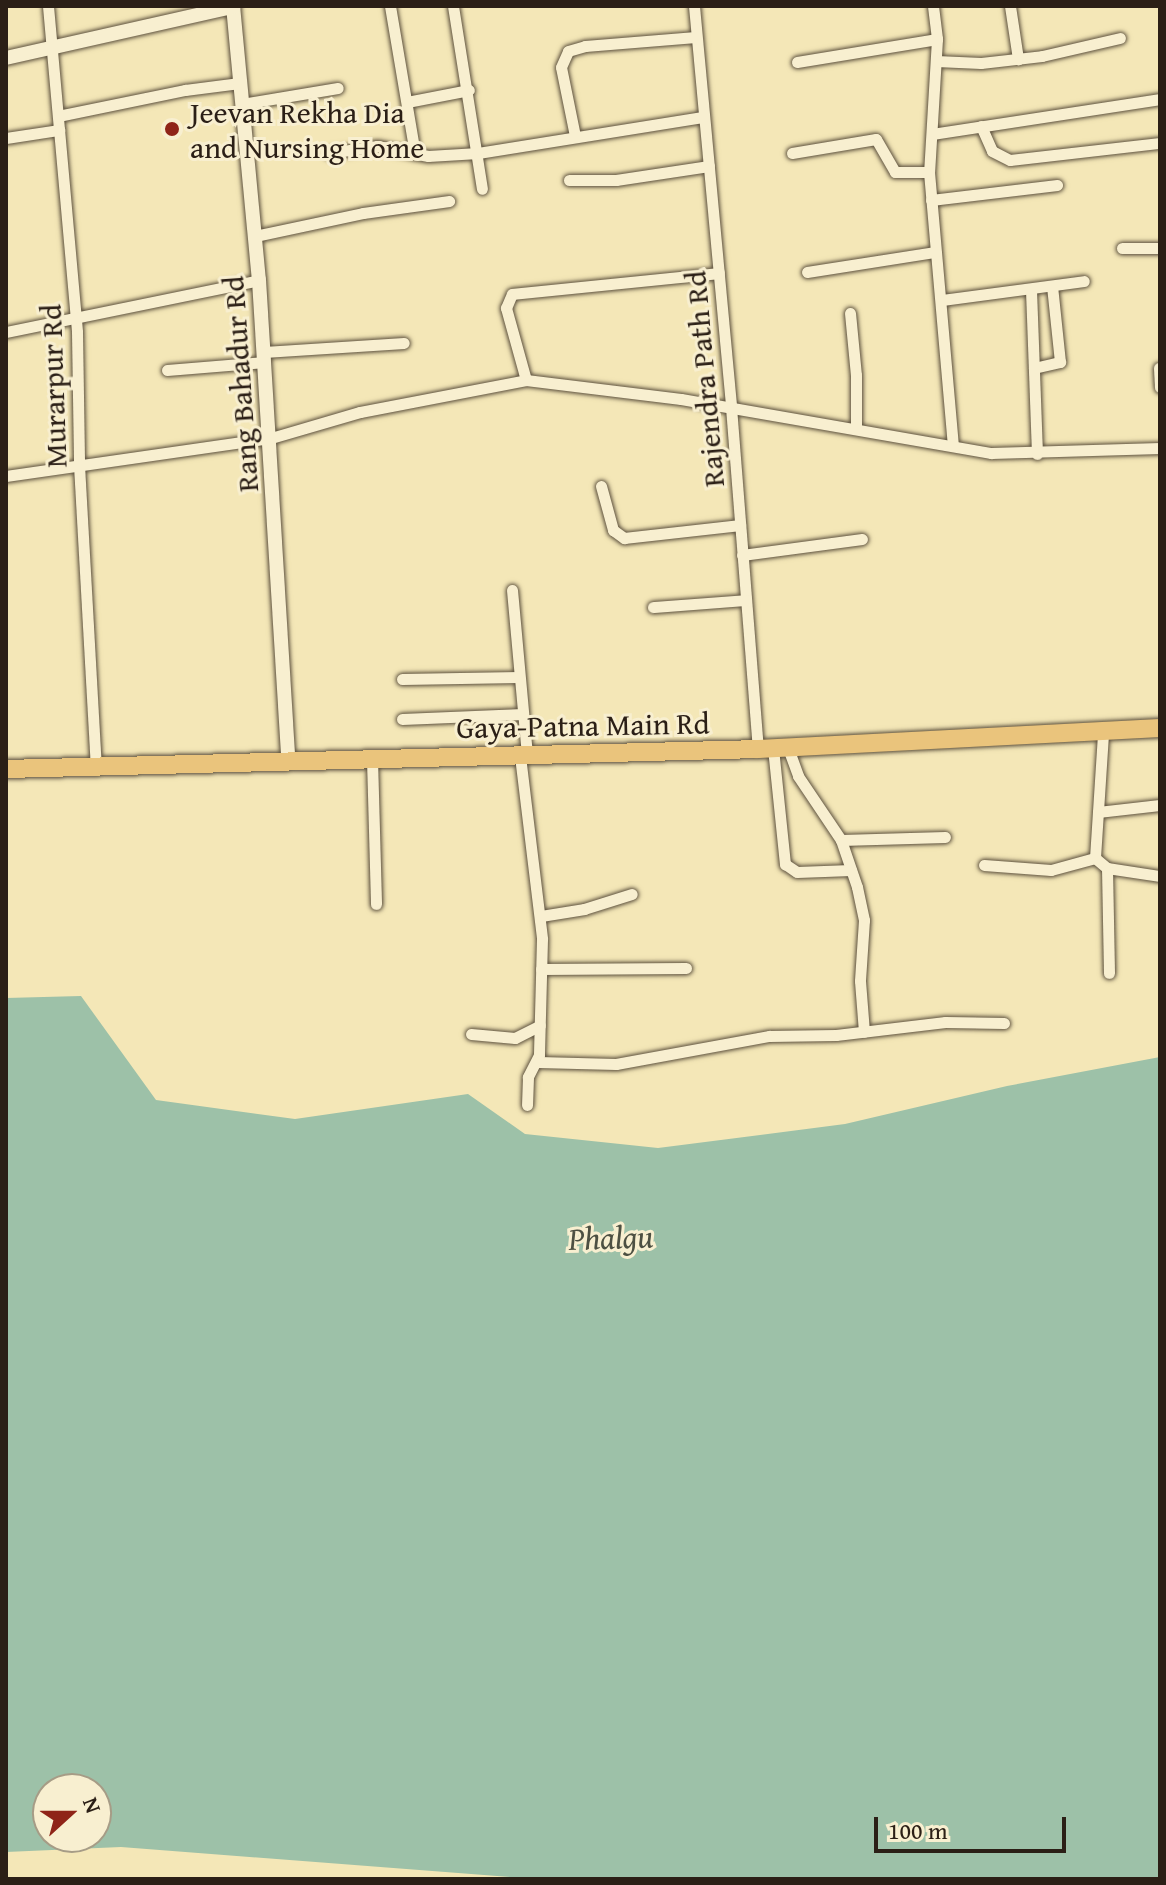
<!DOCTYPE html>
<html>
<head>
<meta charset="utf-8">
<style>
	body { margin:0 }
	#map { position:relative; width:1166px; height:1885px; overflow:hidden; background:#f4e7b7; font-family:"Gentium Book Plus",serif }
	div>[style] { position:absolute }
	.water>* { inset:0; background:#9dc1a8 }
	.roads { filter:drop-shadow(0 0 2px #5d513e) drop-shadow(0 0 2px #5d513e) }
	.minor>* { height:11px; margin:-5.5px; padding:0 5.5px; transform-origin:5.5px; border-radius:5.5px; background:#f8efd0 }
	.tertiary>* { height:14px; margin:-7px; padding:0 7px; transform-origin:7px; border-radius:7px; background:#f8efd0 }
	.primary>* { height:18px; margin:-9px; padding:0 9px; transform-origin:9px; border-radius:9px; background:#eac47c }
	.dots>* { width:22px; height:22px; translate:-50% -50%; box-sizing:border-box; border:4px solid #f8efd0; border-radius:50% }
	span { translate:-50% -50%; white-space:nowrap; text-align:center; line-height:1.15; -webkit-text-stroke:6px #f8efd0; paint-order:stroke }
	.poi-label { font-size:30px; color:#2b1f16 }
	.left { translate:0 -50%; text-align:left }
	.street-label { font-size:30px; color:#2b1f16 }
	.water-label { font-size:32px; color:#4d5042; font-style:italic }
	.frame { position:absolute; inset:0; border:8px solid #2b1f16; pointer-events:none }
	.north { position:absolute; left:32px; top:1773px; width:80px; height:80px; box-sizing:border-box; background:#f8efd0; border:2px solid #a69c86; border-radius:50%; rotate:69deg; font-size:22px; font-weight:700; line-height:32px; text-align:center; color:#2b1f16 }
	.north::after { content:''; display:block; margin:auto; width:28px; height:36px; background:#8f2418; clip-path:polygon(50% 0,100% 100%,50% 72%,0 100%) }
	.scale { position:absolute; left:874px; top:1817px; width:192px; height:36px; box-sizing:border-box; border:4px solid #2b1f16; border-top:0; padding-left:10px; font-size:24px; line-height:28px; white-space:nowrap; color:#2b1f16; -webkit-text-stroke:6px #f8efd0; paint-order:stroke }
</style>
</head>
<body>
<div id="map">
	<div class="water">
		<i style="clip-path:polygon(evenodd,81px 996px,156px 1100px,295px 1119px,468px 1094px,525px 1134px,658px 1148px,845px 1124px,1007px 1086px,1160px 1057px,1160px 1879px,535px 1879px,121px 1847px,6px 1852px,6px 998px,81px 996px,48px 1789px,96px 1789px,96px 1837px,48px 1837px,48px 1789px)"></i>
	</div>
	<div class="roads">
		<div class="minor">
			<i style="left:48px;top:6px;width:327px;rotate:84.9deg"></i>
			<i style="left:77px;top:332px;width:133px;rotate:89.1deg"></i>
			<i style="left:79px;top:465px;width:301px;rotate:86.8deg"></i>
			<i style="left:390px;top:6px;width:150px;rotate:80.4deg"></i>
			<i style="left:453px;top:6px;width:185px;rotate:81deg"></i>
			<i style="left:694px;top:6px;width:403px;rotate:84.7deg"></i>
			<i style="left:731px;top:407px;width:343px;rotate:85.5deg"></i>
			<i style="left:933px;top:6px;width:33px;rotate:83deg"></i>
			<i style="left:937px;top:39px;width:133px;rotate:93.4deg"></i>
			<i style="left:929px;top:172px;width:275px;rotate:85deg"></i>
			<i style="left:1010px;top:6px;width:54px;rotate:81.4deg"></i>
			<i style="left:936px;top:61px;width:45px;rotate:2.5deg"></i>
			<i style="left:981px;top:63px;width:61px;rotate:-6.5deg"></i>
			<i style="left:1042px;top:56px;width:80px;rotate:-13deg"></i>
			<i style="left:797px;top:62px;width:142px;rotate:-9.3deg"></i>
			<i style="left:407px;top:102px;width:63px;rotate:-11deg"></i>
			<i style="left:242px;top:104px;width:97px;rotate:-9.5deg"></i>
			<i style="left:58px;top:116px;width:130px;rotate:-11.6deg"></i>
			<i style="left:185px;top:90px;width:55px;rotate:-7.3deg"></i>
			<i style="left:981px;top:126px;width:27px;rotate:66deg"></i>
			<i style="left:992px;top:151px;width:20px;rotate:27deg"></i>
			<i style="left:1010px;top:160px;width:151px;rotate:-6.5deg"></i>
			<i style="left:932px;top:134px;width:231px;rotate:-8.7deg"></i>
			<i style="left:575px;top:136px;width:70px;rotate:-101.5deg"></i>
			<i style="left:561px;top:67px;width:17px;rotate:-66deg"></i>
			<i style="left:568px;top:51px;width:18px;rotate:-16deg"></i>
			<i style="left:585px;top:46px;width:111px;rotate:-4.6deg"></i>
			<i style="left:6px;top:138px;width:54px;rotate:-8.6deg"></i>
			<i style="left:329px;top:153px;width:49px;rotate:-8.3deg"></i>
			<i style="left:377px;top:146px;width:52px;rotate:11.1deg"></i>
			<i style="left:428px;top:156px;width:50px;rotate:-3.4deg"></i>
			<i style="left:478px;top:153px;width:229px;rotate:-9.1deg"></i>
			<i style="left:792px;top:153px;width:85px;rotate:-9.5deg"></i>
			<i style="left:876px;top:139px;width:38px;rotate:60deg"></i>
			<i style="left:895px;top:172px;width:34px"></i>
			<i style="left:569px;top:180px;width:47px"></i>
			<i style="left:616px;top:180px;width:94px;rotate:-8.6deg"></i>
			<i style="left:931px;top:200px;width:127px;rotate:-6.8deg"></i>
			<i style="left:255px;top:236px;width:110px;rotate:-12deg"></i>
			<i style="left:363px;top:213px;width:87px;rotate:-7.9deg"></i>
			<i style="left:1122px;top:248px;width:38px"></i>
			<i style="left:807px;top:272px;width:130px;rotate:-8.9deg"></i>
			<i style="left:1031px;top:290px;width:164px;rotate:87.9deg"></i>
			<i style="left:942px;top:300px;width:143px;rotate:-7.6deg"></i>
			<i style="left:850px;top:313px;width:62px;rotate:84.5deg"></i>
			<i style="left:856px;top:375px;width:54px;rotate:90deg"></i>
			<i style="left:6px;top:332px;width:258px;rotate:-11.6deg"></i>
			<i style="left:264px;top:352px;width:140px;rotate:-3.7deg"></i>
			<i style="left:1034px;top:368px;width:27px;rotate:-13deg"></i>
			<i style="left:1060px;top:362px;width:76px;rotate:-96deg"></i>
			<i style="left:1159px;top:368px;width:19px;rotate:87deg"></i>
			<i style="left:167px;top:370px;width:98px;rotate:-4.7deg"></i>
			<i style="left:526px;top:380px;width:75px;rotate:-105.5deg"></i>
			<i style="left:506px;top:308px;width:15px;rotate:-67deg"></i>
			<i style="left:512px;top:294px;width:208px;rotate:-5.8deg"></i>
			<i style="left:6px;top:476px;width:268px;rotate:-8.2deg"></i>
			<i style="left:271px;top:438px;width:93px;rotate:-16.3deg"></i>
			<i style="left:360px;top:412px;width:169px;rotate:-10.9deg"></i>
			<i style="left:526px;top:380px;width:156px;rotate:7deg"></i>
			<i style="left:681px;top:399px;width:315px;rotate:9.9deg"></i>
			<i style="left:991px;top:453px;width:169px;rotate:-1.7deg"></i>
			<i style="left:601px;top:486px;width:46px;rotate:74.7deg"></i>
			<i style="left:613px;top:530px;width:14px;rotate:36deg"></i>
			<i style="left:624px;top:538px;width:117px;rotate:-6.4deg"></i>
			<i style="left:742px;top:555px;width:121px;rotate:-7.6deg"></i>
			<i style="left:512px;top:590px;width:167px;rotate:84.8deg"></i>
			<i style="left:653px;top:607px;width:93px;rotate:-4.3deg"></i>
			<i style="left:402px;top:679px;width:117px;rotate:-1deg"></i>
			<i style="left:402px;top:719px;width:121px;rotate:-2.4deg"></i>
			<i style="left:1103px;top:734px;width:124px;rotate:93.7deg"></i>
			<i style="left:1095px;top:858px;width:16px;rotate:40deg"></i>
			<i style="left:1107px;top:868px;width:54px;rotate:8.6deg"></i>
			<i style="left:773px;top:748px;width:117px;rotate:84.1deg"></i>
			<i style="left:785px;top:864px;width:14px;rotate:34deg"></i>
			<i style="left:797px;top:872px;width:54px;rotate:-2.1deg"></i>
			<i style="left:788px;top:748px;width:30px;rotate:70deg"></i>
			<i style="left:798px;top:776px;width:77px;rotate:56.1deg"></i>
			<i style="left:841px;top:840px;width:50px;rotate:71.2deg"></i>
			<i style="left:857px;top:887px;width:34px;rotate:78deg"></i>
			<i style="left:864px;top:920px;width:61px;rotate:93.8deg"></i>
			<i style="left:860px;top:981px;width:51px;rotate:85.5deg"></i>
			<i style="left:520px;top:756px;width:184px;rotate:83.1deg"></i>
			<i style="left:542px;top:939px;width:116px;rotate:91.5deg"></i>
			<i style="left:539px;top:1055px;width:25px;rotate:117deg"></i>
			<i style="left:528px;top:1077px;width:28px;rotate:92deg"></i>
			<i style="left:372px;top:759px;width:145px;rotate:88.4deg"></i>
			<i style="left:1098px;top:812px;width:62px;rotate:-6.4deg"></i>
			<i style="left:841px;top:840px;width:104px;rotate:-1.7deg"></i>
			<i style="left:984px;top:865px;width:67px;rotate:4.3deg"></i>
			<i style="left:1051px;top:870px;width:46px;rotate:-15.3deg"></i>
			<i style="left:1107px;top:868px;width:105px;rotate:88.9deg"></i>
			<i style="left:541px;top:916px;width:44px;rotate:-9.2deg"></i>
			<i style="left:584px;top:909px;width:50px;rotate:-17.4deg"></i>
			<i style="left:541px;top:969px;width:145px;rotate:-0.4deg"></i>
			<i style="left:471px;top:1034px;width:44px;rotate:5.2deg"></i>
			<i style="left:515px;top:1038px;width:28px;rotate:-27deg"></i>
			<i style="left:538px;top:1062px;width:78px;rotate:1.5deg"></i>
			<i style="left:616px;top:1064px;width:156px;rotate:-10.4deg"></i>
			<i style="left:769px;top:1036px;width:67px;rotate:-0.9deg"></i>
			<i style="left:836px;top:1035px;width:110px;rotate:-6.8deg"></i>
			<i style="left:945px;top:1022px;width:59px;rotate:1deg"></i>
		</div>
		<div class="tertiary">
			<i style="left:233px;top:6px;width:275px;rotate:84.6deg"></i>
			<i style="left:259px;top:280px;width:480px;rotate:86.5deg"></i>
			<i style="left:6px;top:58px;width:233px;rotate:-12.7deg"></i>
		</div>
		<div class="primary">
			<i style="left:6px;top:769px;width:752px;rotate:-1.52deg"></i>
			<i style="left:758px;top:749px;width:403px;rotate:-3deg"></i>
		</div>
	</div>
	<div class="dots">
		<i style="left:172px;top:129px;background:#8f2418"></i>
	</div>
	<div class="poi-label">
		<span class="left" style="left:190px;top:129px">Jeevan Rekha Dia<br>and Nursing Home</span>
	</div>
	<div class="street-label">
		<span style="left:704px;top:379px;rotate:-95deg">Rajendra Path Rd</span>
		<span style="left:240px;top:384px;rotate:-94deg">Rang Bahadur Rd</span>
		<span style="left:53px;top:386px;rotate:-92deg">Murarpur Rd</span>
		<span style="left:583px;top:725px;rotate:-1deg">Gaya-Patna Main Rd</span>
	</div>
	<div class="water-label">
		<span style="left:611px;top:1238px;rotate:-2deg">Phalgu</span>
	</div>
	<div class="frame"></div>
	<div class="north">N</div>
	<div class="scale">100 m</div>
</div>
</body>
</html>
